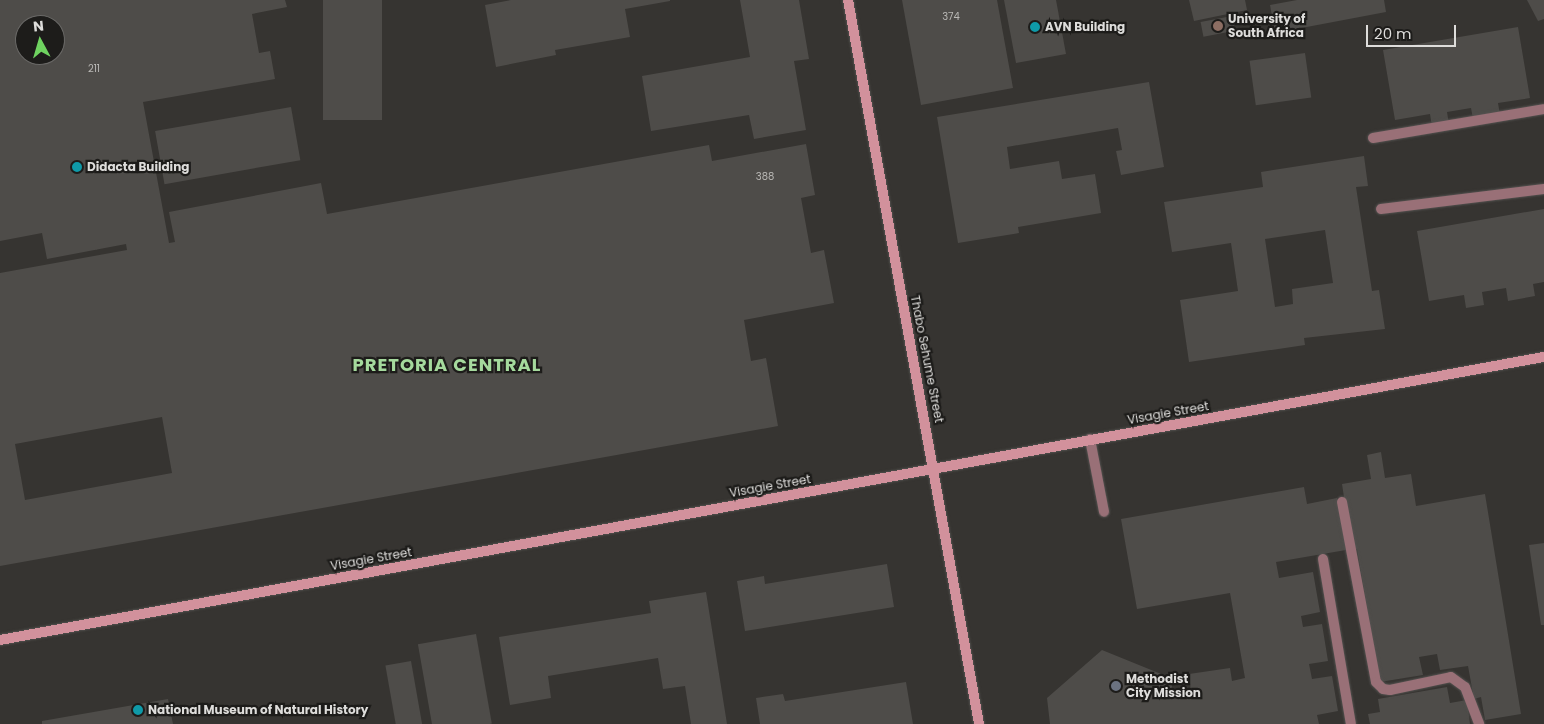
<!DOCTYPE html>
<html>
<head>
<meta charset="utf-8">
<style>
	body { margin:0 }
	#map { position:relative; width:1544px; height:724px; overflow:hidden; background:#363431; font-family:Poppins,sans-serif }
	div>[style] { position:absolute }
	.building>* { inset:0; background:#4e4c49; transform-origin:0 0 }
	.roads { filter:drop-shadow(0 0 1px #545250) drop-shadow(0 0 1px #545250) }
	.lane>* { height:10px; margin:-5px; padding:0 5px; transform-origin:5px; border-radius:5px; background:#997077 }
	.secondary>* { height:10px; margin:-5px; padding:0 5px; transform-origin:5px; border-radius:5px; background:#d2919c }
	.dots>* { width:14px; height:14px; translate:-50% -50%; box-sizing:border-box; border:2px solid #1d1c1a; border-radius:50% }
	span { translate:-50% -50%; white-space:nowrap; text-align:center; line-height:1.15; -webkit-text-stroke:4.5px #1d1c1a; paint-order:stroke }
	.number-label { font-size:10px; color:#bab9b6 }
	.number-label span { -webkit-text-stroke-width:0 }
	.poi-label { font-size:12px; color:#dedddb; font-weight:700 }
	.left { translate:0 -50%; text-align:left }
	.street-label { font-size:12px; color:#dedddb }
	.district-label { font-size:18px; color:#a5da9d; font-weight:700; letter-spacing:1px }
	.north { position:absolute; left:15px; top:15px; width:50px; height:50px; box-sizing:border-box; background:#1d1c1a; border:1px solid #6a6967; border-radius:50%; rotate:354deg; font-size:14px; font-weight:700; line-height:20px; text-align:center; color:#dedddb }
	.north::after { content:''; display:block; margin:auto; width:18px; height:22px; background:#6fd360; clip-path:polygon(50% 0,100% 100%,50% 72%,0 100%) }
	.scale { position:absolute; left:1366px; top:25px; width:90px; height:22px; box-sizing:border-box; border:2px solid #dedddb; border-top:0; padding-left:6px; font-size:15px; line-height:18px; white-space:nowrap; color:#dedddb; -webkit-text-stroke:4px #1d1c1a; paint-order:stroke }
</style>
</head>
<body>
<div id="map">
	<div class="building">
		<i style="clip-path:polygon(evenodd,0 0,285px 0,287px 7px,252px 14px,259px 53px,270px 51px,275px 79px,143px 102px,169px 243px,175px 242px,169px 212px,321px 183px,327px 214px,709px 145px,712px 161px,806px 144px,815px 195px,801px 198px,811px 253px,824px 250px,834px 303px,744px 320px,751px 361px,766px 358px,778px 426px,0 566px,0 273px,127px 250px,126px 244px,47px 259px,42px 233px,0 241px,0 0,25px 25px,55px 25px,55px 55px,25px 55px,25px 25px,0 0,162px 417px,172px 473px,25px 500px,15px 444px,162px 417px)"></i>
		<i style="left:323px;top:0;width:59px;height:120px"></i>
		<i style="clip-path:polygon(511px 0,670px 0,670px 1px,625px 9px,630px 37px,555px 50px,556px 55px,496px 67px,485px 5px)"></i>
		<i style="clip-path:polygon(740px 0,799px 0,809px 59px,794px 61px,806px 130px,754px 139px,749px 115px,651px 131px,642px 76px,750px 57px)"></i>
		<i style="clip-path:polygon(902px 0,997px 0,1013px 88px,921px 105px)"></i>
		<i style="clip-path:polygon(1004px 0,1056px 0,1066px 54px,1016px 63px)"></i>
		<i style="clip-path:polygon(1189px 0,1245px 0,1247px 10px,1194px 21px)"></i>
		<i style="clip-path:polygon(1297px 0,1384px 0,1386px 12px,1275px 33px,1270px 5px)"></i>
		<i style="clip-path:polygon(1527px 0,1544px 0,1544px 19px,1538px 21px)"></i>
		<i style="left:1232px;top:16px;width:15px;height:32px;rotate:79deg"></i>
		<i style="clip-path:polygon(1518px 27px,1530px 98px,1498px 103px,1500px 115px,1473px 119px,1471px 108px,1447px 112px,1449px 124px,1432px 127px,1430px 114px,1395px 120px,1383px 50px)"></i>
		<i style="left:1305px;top:53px;width:45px;height:56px;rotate:82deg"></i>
		<i style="clip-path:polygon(1149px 82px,1164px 167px,1121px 175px,1116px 151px,1122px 150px,1118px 128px,1007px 147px,1010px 169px,1059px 161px,1062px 179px,1095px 174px,1101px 213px,1018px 227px,1019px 233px,958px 243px,937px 117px)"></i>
		<i style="left:291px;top:107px;width:54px;height:138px;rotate:80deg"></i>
		<i style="clip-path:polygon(evenodd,1364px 156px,1368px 186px,1356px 187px,1372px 291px,1379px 290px,1385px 329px,1304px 338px,1305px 345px,1189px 362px,1180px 300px,1238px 291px,1231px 243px,1172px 252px,1164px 202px,1263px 187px,1261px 172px,1364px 156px,1325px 230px,1333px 283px,1292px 289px,1293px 304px,1275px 307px,1265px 239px,1325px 230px)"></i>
		<i style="clip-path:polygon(1544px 209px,1544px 282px,1533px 284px,1535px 296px,1508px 301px,1506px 288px,1482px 292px,1484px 305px,1466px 308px,1464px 295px,1429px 301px,1417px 231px)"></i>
		<i style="clip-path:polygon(1381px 452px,1385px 478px,1411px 474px,1416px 506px,1485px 494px,1521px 714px,1485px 720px,1481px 697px,1474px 699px,1468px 666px,1440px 670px,1437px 654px,1419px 657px,1423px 675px,1380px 682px,1357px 549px,1352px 550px,1342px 484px,1371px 479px,1367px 455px)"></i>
		<i style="clip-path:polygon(1304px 487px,1307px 504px,1337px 498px,1346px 550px,1276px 562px,1279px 578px,1313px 572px,1320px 612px,1301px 616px,1303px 627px,1322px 624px,1328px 661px,1309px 664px,1312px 679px,1332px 676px,1338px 711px,1317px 715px,1319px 724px,1050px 724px,1047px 698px,1102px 650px,1171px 678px,1173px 695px,1191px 692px,1189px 674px,1230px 668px,1232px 681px,1245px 678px,1230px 593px,1137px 609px,1121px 519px)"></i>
		<i style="clip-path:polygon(1544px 543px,1544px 625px,1541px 625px,1529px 545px)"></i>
		<i style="clip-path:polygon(887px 564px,894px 607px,745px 631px,737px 581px,764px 576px,765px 584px)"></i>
		<i style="clip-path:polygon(706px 592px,727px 724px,691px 724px,685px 686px,663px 689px,658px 658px,548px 676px,551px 698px,510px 705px,499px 637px,651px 613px,649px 601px)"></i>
		<i style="left:476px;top:634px;width:91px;height:59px;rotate:80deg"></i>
		<i style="left:411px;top:661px;width:64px;height:26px;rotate:80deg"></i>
		<i style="clip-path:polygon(906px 682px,913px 724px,760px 724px,756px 698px,783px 694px,785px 701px)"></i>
		<i style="clip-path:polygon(1447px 687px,1450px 703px,1467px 700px,1470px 724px,1370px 724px,1368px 714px,1380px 712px,1378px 699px)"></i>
		<i style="clip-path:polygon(168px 699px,173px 724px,42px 724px,42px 721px)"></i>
	</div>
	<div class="roads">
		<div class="lane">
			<i style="left:1373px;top:138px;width:173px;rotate:-9.6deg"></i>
			<i style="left:1381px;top:209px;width:164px;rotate:-7deg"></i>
			<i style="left:1090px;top:439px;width:74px;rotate:79.1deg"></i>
			<i style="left:1342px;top:502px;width:183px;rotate:79.3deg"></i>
			<i style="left:1376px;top:682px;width:10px;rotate:45deg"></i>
			<i style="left:1383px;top:689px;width:7px;rotate:8deg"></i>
			<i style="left:1390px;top:690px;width:62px;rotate:-12deg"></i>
			<i style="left:1451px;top:677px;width:17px;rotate:36deg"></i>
			<i style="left:1465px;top:687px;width:40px;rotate:69deg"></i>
			<i style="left:1323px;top:559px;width:167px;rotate:80.4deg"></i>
		</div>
		<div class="secondary">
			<i style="left:848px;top:0;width:736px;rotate:79.74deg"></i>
			<i style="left:0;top:640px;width:1570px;rotate:-10.39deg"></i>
		</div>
	</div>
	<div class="dots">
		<i style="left:1218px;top:26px;background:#8d6e63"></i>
		<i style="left:1035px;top:27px;background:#0f9aa8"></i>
		<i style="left:77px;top:167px;background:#0f9aa8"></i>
		<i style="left:1116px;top:686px;background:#6b7280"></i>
		<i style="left:138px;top:710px;background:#0f9aa8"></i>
	</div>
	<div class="number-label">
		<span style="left:951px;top:17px">374</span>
		<span style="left:94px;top:69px">211</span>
		<span style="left:765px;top:177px">388</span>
	</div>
	<div class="poi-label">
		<span class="left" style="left:1228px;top:26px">University of<br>South Africa</span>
		<span class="left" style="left:1045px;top:27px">AVN Building</span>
		<span class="left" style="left:87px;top:167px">Didacta Building</span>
		<span class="left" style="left:1126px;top:686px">Methodist<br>City Mission</span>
		<span class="left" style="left:148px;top:710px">National Museum of Natural History</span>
	</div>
	<div class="street-label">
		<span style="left:927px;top:359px;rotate:79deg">Thabo Sehume Street</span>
		<span style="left:1168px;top:413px;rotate:-10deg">Visagie Street</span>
		<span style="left:770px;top:486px;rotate:-10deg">Visagie Street</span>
		<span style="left:371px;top:559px;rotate:-10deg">Visagie Street</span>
	</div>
	<div class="district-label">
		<span style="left:447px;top:365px">PRETORIA CENTRAL</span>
	</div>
	<div class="north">N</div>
	<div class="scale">20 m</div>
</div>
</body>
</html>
